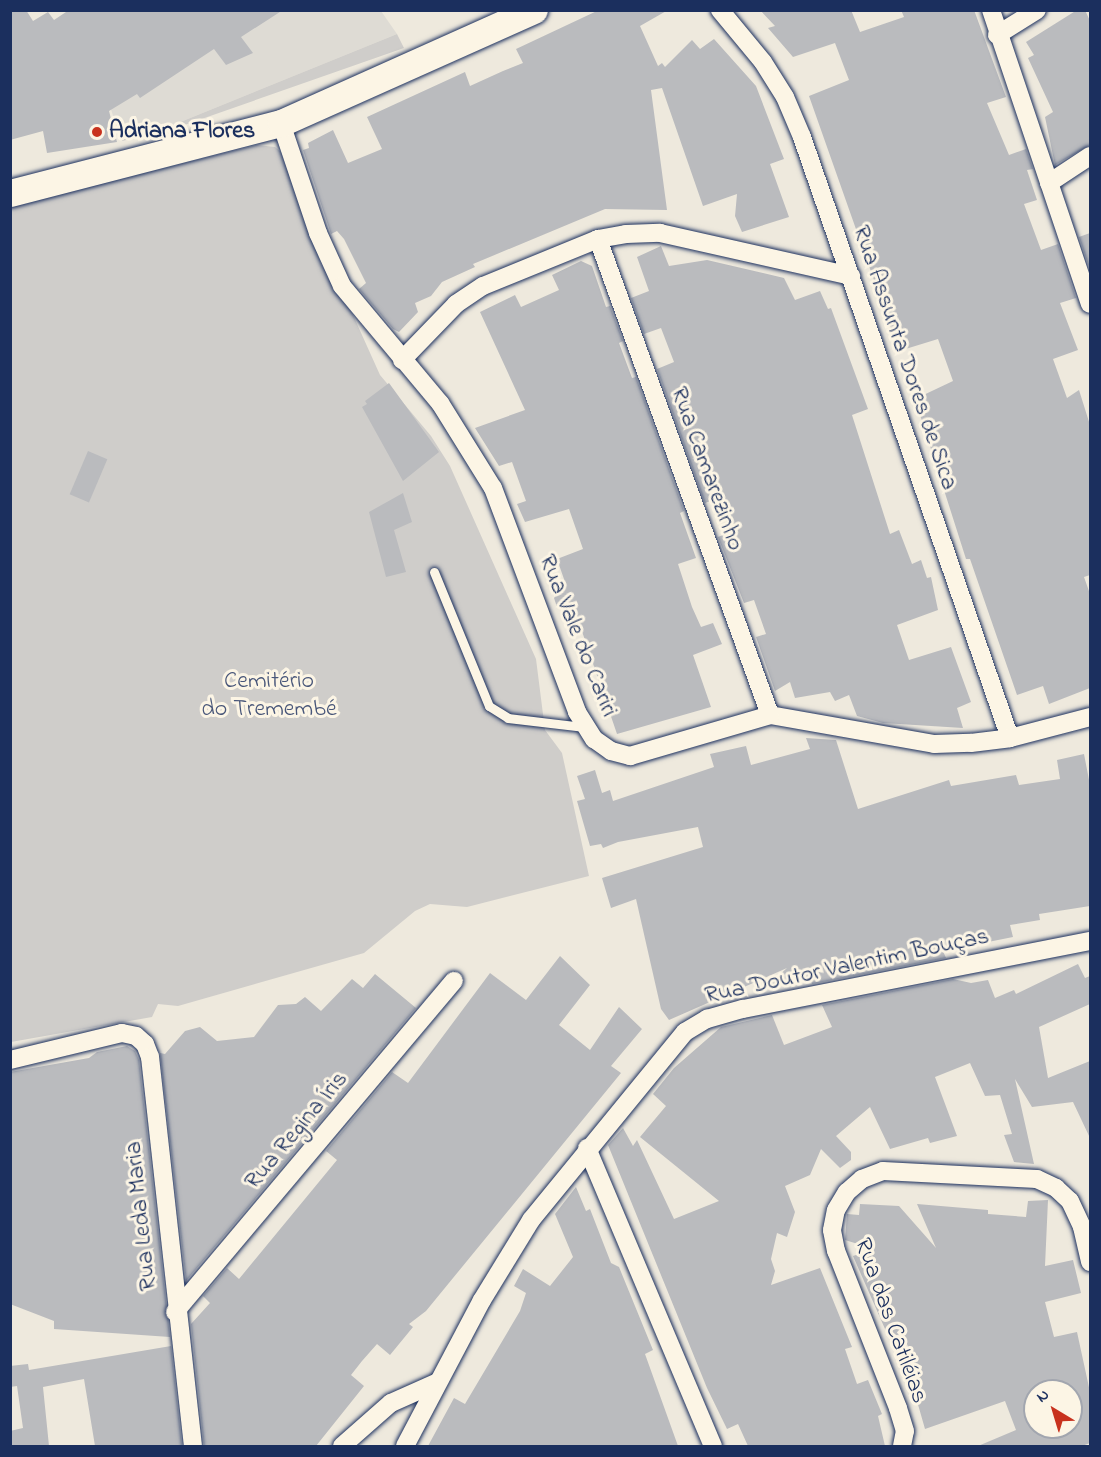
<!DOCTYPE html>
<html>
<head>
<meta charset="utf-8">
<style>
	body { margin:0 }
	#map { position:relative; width:1101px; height:1457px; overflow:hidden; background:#eee9dd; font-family:"Indie Flower",sans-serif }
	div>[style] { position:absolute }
	.built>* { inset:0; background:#dedbd4 }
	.green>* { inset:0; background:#cfcdca }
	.building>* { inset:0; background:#babbbe; transform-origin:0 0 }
	.roads { filter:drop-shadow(0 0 2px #1b2f5e) drop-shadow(0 0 2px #1b2f5e) }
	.lane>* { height:9px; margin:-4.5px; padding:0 4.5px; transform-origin:4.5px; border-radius:4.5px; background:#fcf5e5 }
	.street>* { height:18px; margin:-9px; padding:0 9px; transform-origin:9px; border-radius:9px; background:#fcf5e5 }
	.secondary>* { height:27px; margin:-13.5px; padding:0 13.5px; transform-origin:13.5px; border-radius:13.5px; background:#fcf5e5 }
	.dots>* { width:16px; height:16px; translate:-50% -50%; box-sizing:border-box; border:3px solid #fcf5e5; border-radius:50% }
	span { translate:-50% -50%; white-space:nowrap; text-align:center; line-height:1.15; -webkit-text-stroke:6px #fcf5e5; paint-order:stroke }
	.poi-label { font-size:24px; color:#1b2f5e; font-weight:700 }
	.left { translate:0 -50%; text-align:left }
	.street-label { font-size:24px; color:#1b2f5e }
	.park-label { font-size:24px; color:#485679 }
	.frame { position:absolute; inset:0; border:12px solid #1b2f5e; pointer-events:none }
	.north { position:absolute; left:1023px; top:1379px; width:60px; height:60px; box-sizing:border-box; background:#fcf5e5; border:2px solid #a2a6af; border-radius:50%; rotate:322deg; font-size:16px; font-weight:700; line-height:24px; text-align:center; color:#1b2f5e }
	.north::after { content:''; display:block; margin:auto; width:21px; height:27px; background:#c8321e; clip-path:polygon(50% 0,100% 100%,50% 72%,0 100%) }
</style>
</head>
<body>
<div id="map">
	<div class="built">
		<i style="clip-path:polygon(79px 11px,381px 11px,397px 34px,173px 125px,120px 137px)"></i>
	</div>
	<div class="green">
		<i style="clip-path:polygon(397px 34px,404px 48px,173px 129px,122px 141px,120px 137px,173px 125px)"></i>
		<i style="clip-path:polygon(257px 145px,275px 147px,283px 154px,321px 264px,353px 315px,380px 375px,431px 436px,450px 466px,536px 659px,545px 730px,562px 753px,589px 876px,467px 907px,430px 904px,415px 911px,364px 953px,178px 1006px,158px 1004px,152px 1017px,11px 1042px,11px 206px)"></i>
	</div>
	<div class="building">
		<i style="clip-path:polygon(10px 10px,26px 10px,33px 21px,48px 12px,54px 20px,69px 10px,283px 10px,241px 37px,253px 53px,226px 65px,214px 49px,140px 98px,137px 94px,109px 111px,117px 142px,47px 153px,43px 131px,10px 140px)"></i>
		<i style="clip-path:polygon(599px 10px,668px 10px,640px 26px,658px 66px,662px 63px,665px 67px,692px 40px,700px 49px,714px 39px,756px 86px,784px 159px,770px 164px,789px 217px,742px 232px,735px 216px,737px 194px,703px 206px,662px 88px,651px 90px,667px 210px,605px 209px,473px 264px,475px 267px,442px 282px,431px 296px,415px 303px,418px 312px,399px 332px,393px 329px,359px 289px,366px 283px,344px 239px,337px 231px,331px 234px,303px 150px,309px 148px,308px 143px,333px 130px,348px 163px,382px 149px,367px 117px,465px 72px,470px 86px,503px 71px,523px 63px,516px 49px)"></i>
		<i style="clip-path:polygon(760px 10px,851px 10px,860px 32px,904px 17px,901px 10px,974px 10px,1006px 97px,987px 103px,1009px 155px,1026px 149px,1033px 169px,1027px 170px,1037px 200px,1024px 204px,1041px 250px,1058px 244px,1076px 298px,1060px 303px,1078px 350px,1053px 359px,1067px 398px,1079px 390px,1090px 425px,1090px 575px,1084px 577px,1090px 594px,1090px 688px,1049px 704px,1043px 686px,1017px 695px,970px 559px,966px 559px,915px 399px,953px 381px,938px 339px,899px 351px,809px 96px,849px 80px,835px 43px,793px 57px,768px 28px,775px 26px)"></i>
		<i style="clip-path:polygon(1077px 10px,1085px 10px,1090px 21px,1090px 145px,1055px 165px,1045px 117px,1053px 112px,1028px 58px,1034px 55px,1026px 42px)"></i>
		<i style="clip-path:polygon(1090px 233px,1090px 270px,1079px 237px)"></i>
		<i style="clip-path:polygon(661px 246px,669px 266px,707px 260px,784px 278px,795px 300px,820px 291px,828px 309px,831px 308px,868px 409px,852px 415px,890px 534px,899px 530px,912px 564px,921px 560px,927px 578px,931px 577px,938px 610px,897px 625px,909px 660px,951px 647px,971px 702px,957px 708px,963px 728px,883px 723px,857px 716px,849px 695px,835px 701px,830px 692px,795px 698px,790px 682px,775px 691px,756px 637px,766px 634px,754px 600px,744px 603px,718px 537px,730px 532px,718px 498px,705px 503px,657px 369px,674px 362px,661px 328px,644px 334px,631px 298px,649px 291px,637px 257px)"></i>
		<i style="clip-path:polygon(581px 261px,592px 266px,606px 307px,610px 306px,623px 341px,619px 343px,632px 378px,636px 377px,684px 511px,680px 513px,696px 558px,678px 564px,692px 607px,701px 627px,713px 623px,722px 644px,693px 655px,711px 707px,617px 734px,572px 602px,557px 607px,550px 586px,565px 582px,557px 559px,583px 549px,569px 509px,525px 522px,517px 504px,526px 501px,512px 462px,499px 466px,475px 428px,525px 410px,480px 312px,515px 295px,521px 307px,559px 290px,552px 275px)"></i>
		<i style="clip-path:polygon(389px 383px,439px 452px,403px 481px,362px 407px,367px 404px,365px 401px)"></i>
		<i style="left:88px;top:451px;width:21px;height:47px;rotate:23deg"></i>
		<i style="clip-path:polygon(403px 493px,412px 522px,394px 530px,406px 572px,386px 577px,369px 512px)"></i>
		<i style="clip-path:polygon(806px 738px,836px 740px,858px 809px,949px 780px,951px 786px,1016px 775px,1019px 785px,1060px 779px,1057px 760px,1084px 754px,1090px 785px,1090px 906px,1039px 914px,1040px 920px,1010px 925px,1013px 937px,943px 951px,946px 958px,812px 984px,810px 979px,764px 989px,787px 968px,669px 1020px,661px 1009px,636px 899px,611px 908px,602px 878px,703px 847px,698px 827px,618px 842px,603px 848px,601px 844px,590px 846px,577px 801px,585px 799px,577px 776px,595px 770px,602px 793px,610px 790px,613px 801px,714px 767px,710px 754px,746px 746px,751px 765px,810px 749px)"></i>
		<i style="clip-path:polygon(560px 956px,590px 985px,559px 1025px,590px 1050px,619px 1007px,642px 1029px,611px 1066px,621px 1073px,426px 1311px,409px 1324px,413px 1327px,390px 1355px,377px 1344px,362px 1361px,351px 1375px,364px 1386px,316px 1446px,204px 1446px,191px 1324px,210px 1303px,203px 1296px,227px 1268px,239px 1279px,337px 1160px,326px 1151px,392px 1072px,408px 1083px,490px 973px,526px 1000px)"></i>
		<i style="clip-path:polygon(1078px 964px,1085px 978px,1090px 976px,1090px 1004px,1039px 1027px,1048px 1078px,1090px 1061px,1090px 1138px,1073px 1102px,1032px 1107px,1015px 1079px,1034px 1164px,1014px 1162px,1004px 1135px,1012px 1134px,1000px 1095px,985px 1096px,970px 1063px,935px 1077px,957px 1136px,930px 1143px,928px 1138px,890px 1149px,870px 1107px,836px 1136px,851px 1152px,851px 1160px,840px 1168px,821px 1149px,810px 1175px,785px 1186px,795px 1212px,787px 1237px,777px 1233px,771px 1259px,775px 1271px,771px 1285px,820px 1268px,852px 1347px,845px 1349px,857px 1384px,868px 1380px,882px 1414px,878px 1416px,885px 1446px,748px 1446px,738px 1424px,727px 1429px,707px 1388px,608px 1145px,623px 1128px,633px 1146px,637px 1140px,674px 1219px,719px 1201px,640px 1137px,666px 1106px,653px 1094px,674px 1068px,721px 1027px,772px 1015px,784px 1045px,832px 1027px,822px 1005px,953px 979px,971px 983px,988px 980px,995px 998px,1014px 990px,1016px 994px)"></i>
		<i style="clip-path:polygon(375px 974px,416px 1008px,186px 1281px,160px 1053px,165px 1054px,185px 1031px,200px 1027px,217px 1041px,254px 1037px,278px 1005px,296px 1004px,305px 997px,321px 1011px,352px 979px,363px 988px)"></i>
		<i style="clip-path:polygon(127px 1046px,135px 1051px,139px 1060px,170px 1337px,54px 1329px,54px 1321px,10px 1304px,10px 1072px,89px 1058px,97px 1052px)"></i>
		<i style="clip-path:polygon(576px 1187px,586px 1211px,590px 1209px,611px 1263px,619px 1267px,653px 1350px,645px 1354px,678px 1446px,428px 1446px,454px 1398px,465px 1404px,520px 1311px,526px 1293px,514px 1286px,523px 1269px,550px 1286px,573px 1257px,555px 1214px)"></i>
		<i style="clip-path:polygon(evenodd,1048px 1200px,1045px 1266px,1073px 1260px,1081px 1293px,1045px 1302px,1054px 1337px,1077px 1332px,1090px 1392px,1090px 1443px,1082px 1446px,978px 1446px,1016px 1430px,1005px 1401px,925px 1429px,911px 1380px,919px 1377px,903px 1333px,889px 1338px,853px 1256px,874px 1249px,845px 1240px,847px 1214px,859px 1215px,860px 1204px,899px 1206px,936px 1248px,917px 1204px,988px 1210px,988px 1214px,1026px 1217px,1028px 1201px,1048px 1200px,1035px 1391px,1071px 1391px,1071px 1427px,1035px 1427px,1035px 1391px)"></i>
		<i style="clip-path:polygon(171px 1346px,182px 1446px,95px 1446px,84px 1379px,43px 1387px,49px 1446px,10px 1446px,10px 1431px,23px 1428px,17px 1386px,10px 1387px,10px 1366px,28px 1364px,29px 1370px)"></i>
	</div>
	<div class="roads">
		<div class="lane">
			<i style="left:434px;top:572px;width:145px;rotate:67.7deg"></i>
			<i style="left:489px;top:706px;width:22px;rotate:32deg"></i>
			<i style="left:508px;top:718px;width:77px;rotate:6.8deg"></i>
		</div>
		<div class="street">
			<i style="left:720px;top:10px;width:67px;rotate:50.4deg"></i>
			<i style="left:763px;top:62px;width:41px;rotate:57.8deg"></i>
			<i style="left:785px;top:97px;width:43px;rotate:67deg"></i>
			<i style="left:802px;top:137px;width:636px;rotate:70.91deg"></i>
			<i style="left:991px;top:10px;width:310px;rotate:71.4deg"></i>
			<i style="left:997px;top:35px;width:47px;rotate:-32deg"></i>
			<i style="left:281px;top:123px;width:116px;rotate:71.4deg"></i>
			<i style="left:318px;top:233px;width:58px;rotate:65.6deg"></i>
			<i style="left:342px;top:286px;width:153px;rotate:50.1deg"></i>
			<i style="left:440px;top:403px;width:100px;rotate:58.1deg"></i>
			<i style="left:493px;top:488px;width:239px;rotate:69.4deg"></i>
			<i style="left:577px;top:712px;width:32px;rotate:58deg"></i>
			<i style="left:594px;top:739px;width:21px;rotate:35deg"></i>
			<i style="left:611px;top:751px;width:20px;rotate:15deg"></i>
			<i style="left:630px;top:756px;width:146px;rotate:-16.3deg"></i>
			<i style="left:770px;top:715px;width:167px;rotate:10deg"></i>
			<i style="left:934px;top:744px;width:37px;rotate:-2deg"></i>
			<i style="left:971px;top:743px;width:39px;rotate:-7deg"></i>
			<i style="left:1010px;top:738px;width:83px;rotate:-14.7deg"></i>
			<i style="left:1049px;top:183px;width:49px;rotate:-33.4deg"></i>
			<i style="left:598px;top:239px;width:506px;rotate:70.13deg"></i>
			<i style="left:402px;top:360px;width:78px;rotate:-46deg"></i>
			<i style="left:456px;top:304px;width:32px;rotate:-34deg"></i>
			<i style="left:483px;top:286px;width:124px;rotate:-22.2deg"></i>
			<i style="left:598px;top:239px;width:28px;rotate:-10deg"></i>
			<i style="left:626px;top:234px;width:34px;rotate:-2deg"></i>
			<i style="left:660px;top:233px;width:196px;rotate:12.7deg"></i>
			<i style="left:10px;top:1060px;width:115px;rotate:-13.6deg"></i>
			<i style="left:122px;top:1033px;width:14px;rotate:12deg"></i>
			<i style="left:136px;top:1036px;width:12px;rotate:42deg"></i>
			<i style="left:145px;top:1044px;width:14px;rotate:69deg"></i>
			<i style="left:150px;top:1057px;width:391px;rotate:83.7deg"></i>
			<i style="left:587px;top:1148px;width:324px;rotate:67.1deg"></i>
			<i style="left:175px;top:1312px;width:433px;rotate:-49.9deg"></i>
			<i style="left:342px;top:1446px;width:65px;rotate:-41.3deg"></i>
			<i style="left:391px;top:1403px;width:51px;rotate:-24.1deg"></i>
			<i style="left:405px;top:1446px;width:165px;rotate:-62.2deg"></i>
			<i style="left:482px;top:1300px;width:94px;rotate:-58.5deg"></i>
			<i style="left:531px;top:1220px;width:243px;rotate:-50.7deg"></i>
			<i style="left:685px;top:1032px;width:26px;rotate:-31deg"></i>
			<i style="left:707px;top:1019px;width:37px;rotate:-16deg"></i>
			<i style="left:743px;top:1009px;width:354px;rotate:-11.1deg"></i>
			<i style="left:902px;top:1446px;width:15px;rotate:-79deg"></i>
			<i style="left:905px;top:1431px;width:24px;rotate:-107deg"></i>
			<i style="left:898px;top:1408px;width:169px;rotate:-111.5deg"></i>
			<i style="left:836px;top:1251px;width:21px;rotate:-101deg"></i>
			<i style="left:832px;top:1230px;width:20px;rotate:-79deg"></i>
			<i style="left:836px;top:1210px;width:21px;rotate:-59deg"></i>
			<i style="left:847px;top:1192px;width:20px;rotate:-41deg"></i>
			<i style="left:862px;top:1179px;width:22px;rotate:-21deg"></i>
			<i style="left:883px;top:1171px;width:154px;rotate:3deg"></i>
			<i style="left:1037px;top:1179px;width:21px;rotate:25deg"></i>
			<i style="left:1056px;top:1188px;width:19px;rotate:43deg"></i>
			<i style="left:1070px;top:1201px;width:29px;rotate:65deg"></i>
			<i style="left:1082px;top:1227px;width:36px;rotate:77deg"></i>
		</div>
		<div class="secondary">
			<i style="left:10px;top:193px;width:280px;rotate:-14.5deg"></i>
			<i style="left:281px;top:123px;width:277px;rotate:-24.1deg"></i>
		</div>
	</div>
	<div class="dots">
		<i style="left:97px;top:132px;background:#c8321e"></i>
	</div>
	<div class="poi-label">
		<span class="left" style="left:109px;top:132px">Adriana Flores</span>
	</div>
	<div class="street-label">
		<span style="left:904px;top:358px;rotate:71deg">Rua Assunta Dores de Sica</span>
		<span style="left:706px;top:469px;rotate:70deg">Rua Camarezinho</span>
		<span style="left:577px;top:636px;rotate:68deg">Rua Vale do Cariri</span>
		<span style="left:847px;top:967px;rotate:-12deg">Rua Doutor Valentim Bouças</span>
		<span style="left:297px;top:1131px;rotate:-50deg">Rua Regina Íris</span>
		<span style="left:142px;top:1216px;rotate:-96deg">Rua Leda Maria</span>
		<span style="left:890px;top:1321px;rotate:70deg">Rua das Catiléias</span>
	</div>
	<div class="park-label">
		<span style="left:269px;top:696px">Cemitério<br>do Tremembé</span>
	</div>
	<div class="frame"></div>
	<div class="north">N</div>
</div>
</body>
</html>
